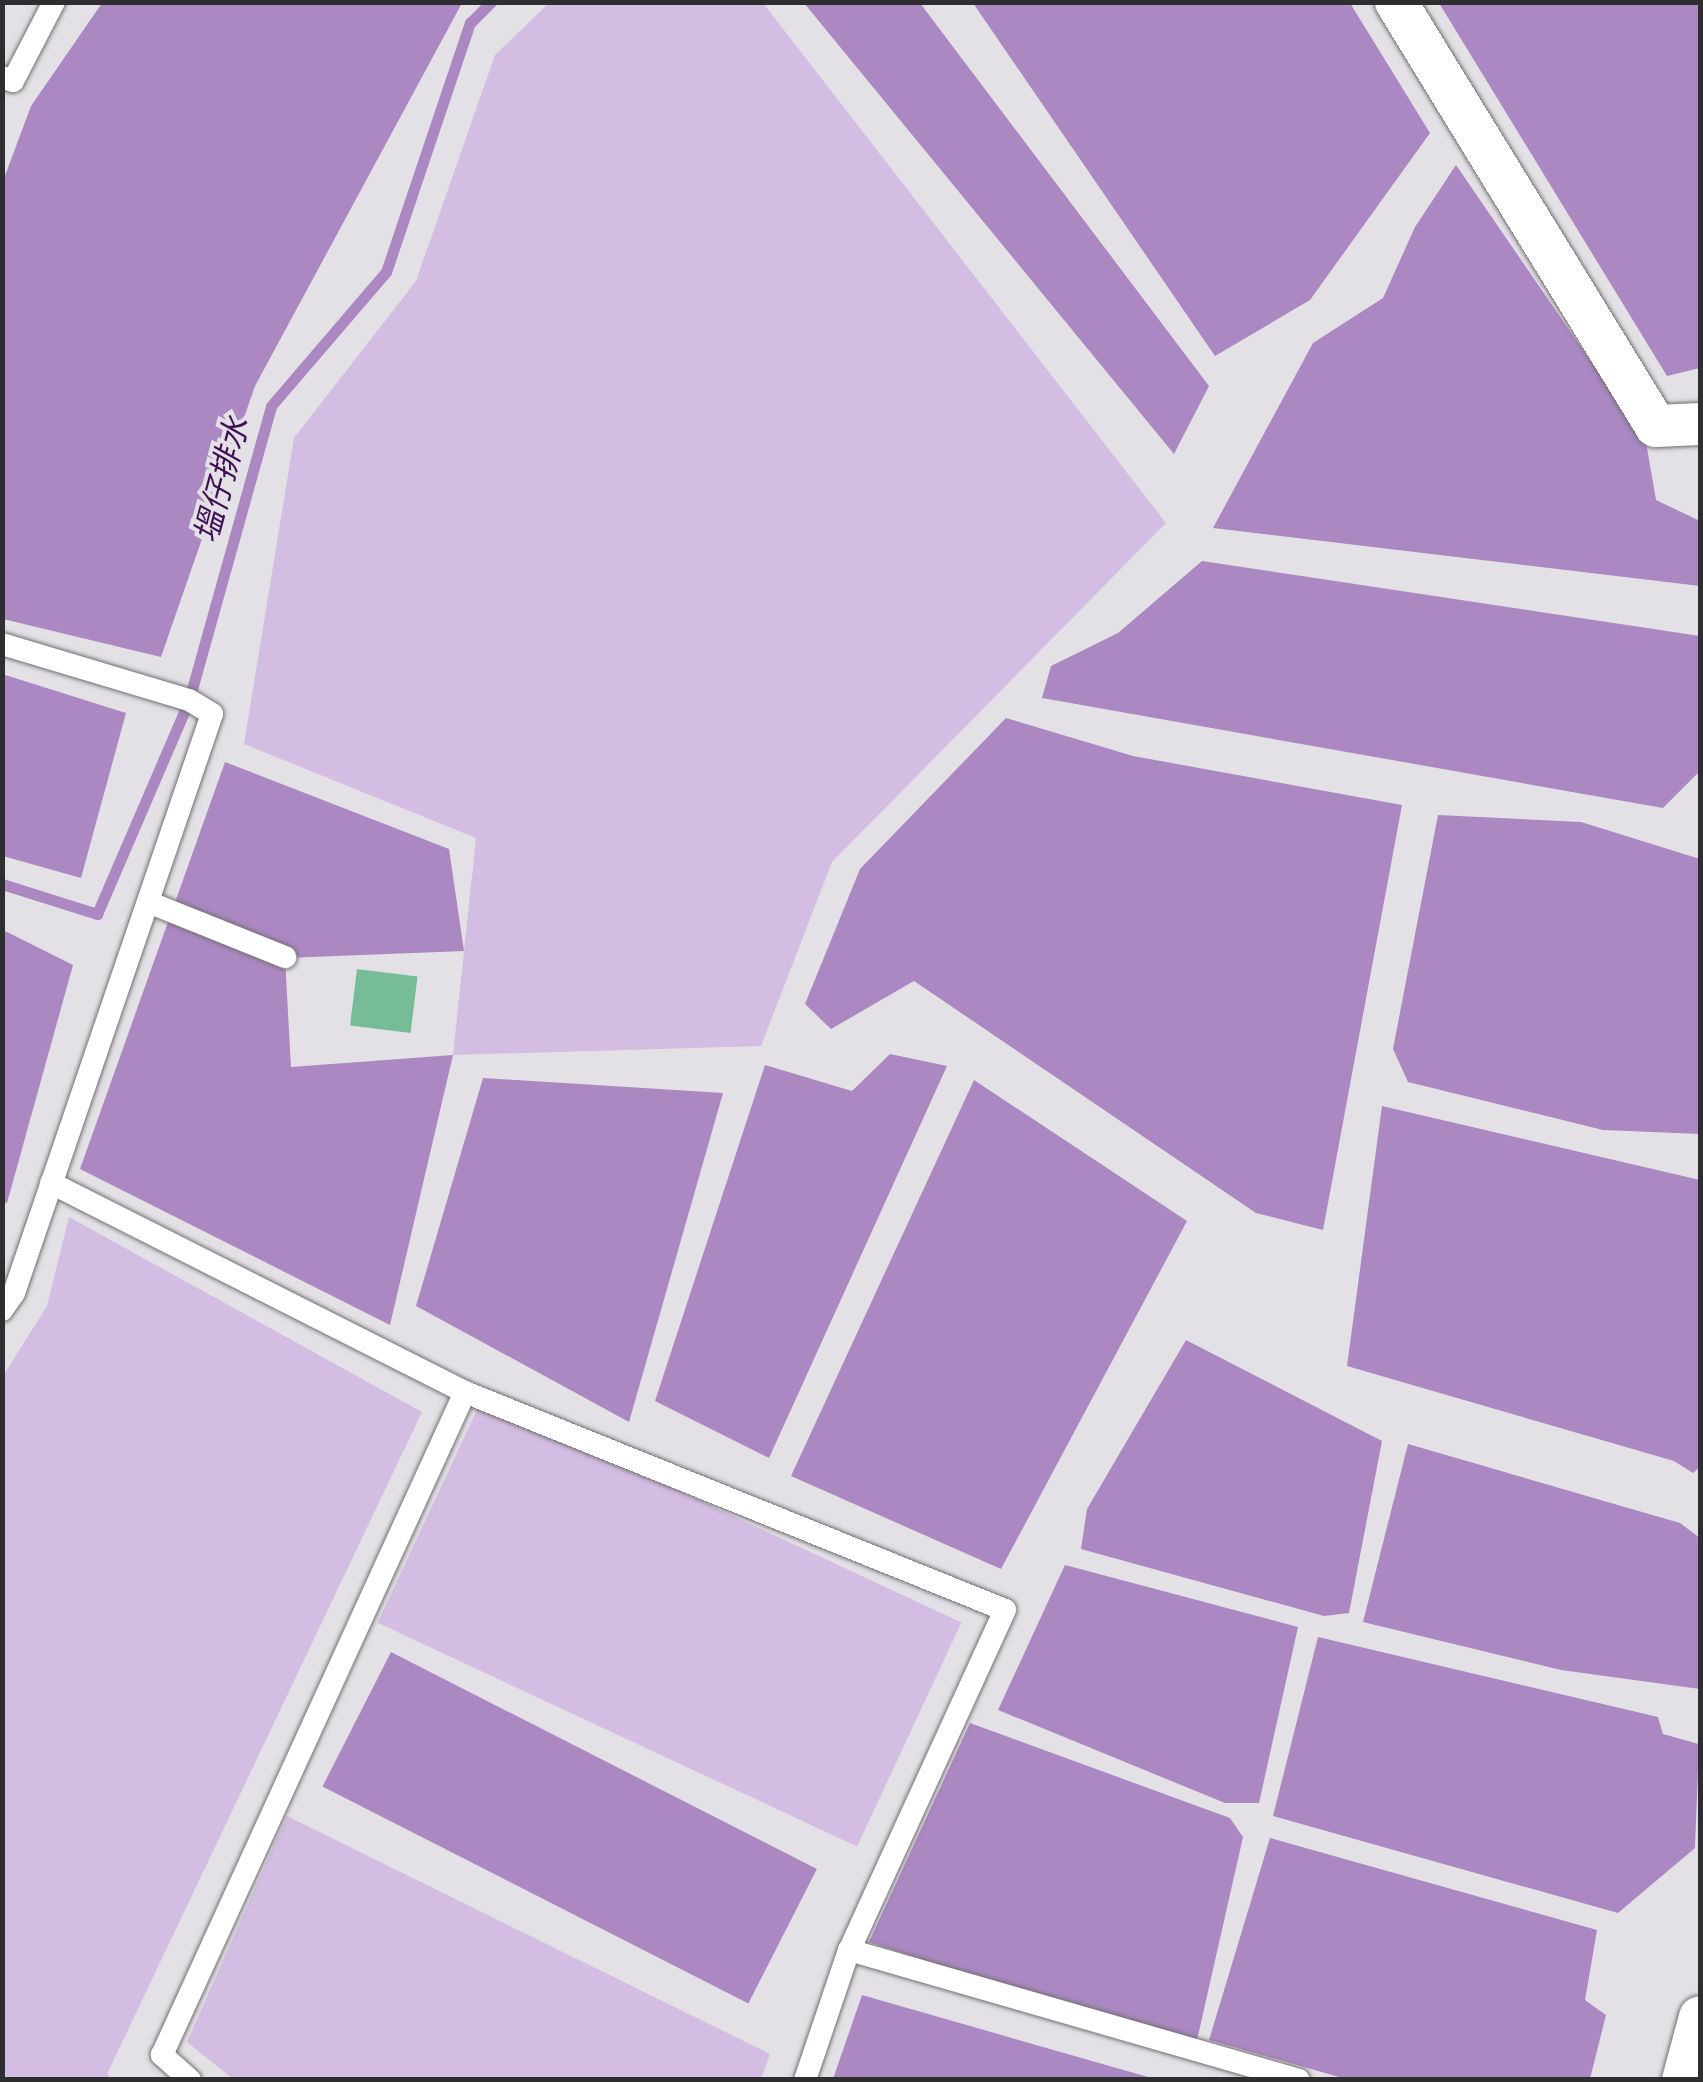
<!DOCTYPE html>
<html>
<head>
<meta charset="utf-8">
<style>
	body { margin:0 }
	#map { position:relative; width:1703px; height:2082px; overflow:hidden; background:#e3e1e5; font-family:Bitter,"Noto Sans TC",serif }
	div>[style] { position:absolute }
	.green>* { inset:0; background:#d3bde2; transform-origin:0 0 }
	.water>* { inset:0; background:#ab88c1; transform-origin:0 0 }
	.stream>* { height:11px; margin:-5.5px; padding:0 5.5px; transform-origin:5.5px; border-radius:5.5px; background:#ab88c1 }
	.building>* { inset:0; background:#76bd97; transform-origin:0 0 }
	.roads { filter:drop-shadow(0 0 2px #727074) drop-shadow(0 0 2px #727074) }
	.lane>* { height:22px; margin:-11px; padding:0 11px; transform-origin:11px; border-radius:11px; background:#fff }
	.street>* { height:42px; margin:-21px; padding:0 21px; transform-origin:21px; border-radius:21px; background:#fff }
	span { translate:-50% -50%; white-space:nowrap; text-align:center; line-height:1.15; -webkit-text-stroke:8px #e3e1e5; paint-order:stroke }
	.water-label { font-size:32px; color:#401156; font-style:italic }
	.frame { position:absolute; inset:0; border:5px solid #2e2d2f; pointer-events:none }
</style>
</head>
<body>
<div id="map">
	<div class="green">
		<i style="clip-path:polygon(550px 2px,763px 3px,1166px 523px,832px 862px,761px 1046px,453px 1055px,476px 838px,244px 744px,294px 438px,416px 281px,495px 55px)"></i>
		<i style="clip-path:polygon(69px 1217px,422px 1412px,107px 2074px,112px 2079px,3px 2079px,3px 1376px,47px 1306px)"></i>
		<i style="left:482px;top:1399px;width:529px;height:247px;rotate:25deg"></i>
		<i style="clip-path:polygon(287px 1816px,770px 2054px,761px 2079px,233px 2079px,187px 2042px)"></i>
	</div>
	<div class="water">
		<i style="clip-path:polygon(102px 3px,462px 3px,255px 386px,161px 657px,3px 619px,3px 181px,31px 106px)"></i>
		<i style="clip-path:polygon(804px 3px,920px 3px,1209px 386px,1174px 454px)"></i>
		<i style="clip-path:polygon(973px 3px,1350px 3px,1430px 133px,1310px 300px,1215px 356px)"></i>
		<i style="clip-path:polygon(1439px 3px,1700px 3px,1700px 368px,1667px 376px)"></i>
		<i style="clip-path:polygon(1456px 165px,1646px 442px,1656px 500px,1700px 521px,1700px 586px,1213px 528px,1313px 343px,1383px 298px,1415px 227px)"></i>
		<i style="clip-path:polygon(1202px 561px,1700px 636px,1700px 771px,1663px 808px,1042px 698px,1051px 666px,1118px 633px)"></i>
		<i style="clip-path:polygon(2px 674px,126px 713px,81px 878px,3px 856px)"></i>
		<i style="clip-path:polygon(1006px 718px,1133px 756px,1402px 805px,1323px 1230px,1256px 1213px,914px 981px,831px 1029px,805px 1004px,860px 869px)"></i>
		<i style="clip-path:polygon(225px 762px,449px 849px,464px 951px,285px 958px,291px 1067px,453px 1055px,390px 1325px,80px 1169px)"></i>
		<i style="clip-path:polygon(1438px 815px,1581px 822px,1700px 859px,1700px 1134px,1603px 1130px,1408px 1082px,1393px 1049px)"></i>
		<i style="clip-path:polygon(3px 930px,73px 965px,7px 1203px,2px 1201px)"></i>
		<i style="clip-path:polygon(890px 1054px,947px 1066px,769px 1458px,655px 1401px,765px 1065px,852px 1091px)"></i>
		<i style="clip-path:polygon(483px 1078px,723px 1093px,629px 1422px,416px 1306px)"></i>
		<i style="clip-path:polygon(974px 1080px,1187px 1221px,1001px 1569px,791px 1476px)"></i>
		<i style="clip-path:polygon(1382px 1106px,1700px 1180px,1700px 1467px,1693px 1473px,1674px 1461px,1347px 1366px)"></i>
		<i style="clip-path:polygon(1186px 1340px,1382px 1441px,1349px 1613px,1324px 1616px,1081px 1549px,1087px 1509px)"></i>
		<i style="clip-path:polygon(1408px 1444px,1680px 1523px,1700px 1538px,1700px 1689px,1561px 1670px,1363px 1622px)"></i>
		<i style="clip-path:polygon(1065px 1565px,1298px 1627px,1259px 1803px,1225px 1803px,998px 1710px)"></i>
		<i style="clip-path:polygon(1318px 1637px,1658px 1717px,1663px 1734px,1699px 1744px,1695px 1848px,1618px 1913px,1273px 1816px)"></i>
		<i style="left:391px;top:1652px;width:478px;height:151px;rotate:27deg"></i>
		<i style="clip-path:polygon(970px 1723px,1230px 1818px,1243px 1837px,1195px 2049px,869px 1942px)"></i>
		<i style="clip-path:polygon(1270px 1838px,1597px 1930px,1585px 2000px,1606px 2015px,1590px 2079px,1346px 2079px,1209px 2040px)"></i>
		<i style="clip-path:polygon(862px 1995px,1155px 2079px,833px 2079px)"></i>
	</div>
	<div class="stream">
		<i style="left:2px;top:884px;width:100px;rotate:17.5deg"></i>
		<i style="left:97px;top:914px;width:233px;rotate:-66.7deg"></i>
		<i style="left:189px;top:700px;width:305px;rotate:-74.4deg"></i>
		<i style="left:271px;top:406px;width:177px;rotate:-49.4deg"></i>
		<i style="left:386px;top:272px;width:263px;rotate:-71.4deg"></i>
		<i style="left:470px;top:23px;width:30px;rotate:-45deg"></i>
	</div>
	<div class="building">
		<i style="left:357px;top:969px;width:61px;height:57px;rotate:7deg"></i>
	</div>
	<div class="roads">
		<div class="lane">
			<i style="left:2px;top:77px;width:12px;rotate:20deg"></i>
			<i style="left:13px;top:81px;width:89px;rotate:-62.6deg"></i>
			<i style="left:2px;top:644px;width:195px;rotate:16.7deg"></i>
			<i style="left:189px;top:700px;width:27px;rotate:31deg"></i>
			<i style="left:212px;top:714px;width:612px;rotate:108.88deg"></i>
			<i style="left:14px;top:1293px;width:21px;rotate:125deg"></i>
			<i style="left:148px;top:902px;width:148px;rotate:21.9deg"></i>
			<i style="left:51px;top:1183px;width:464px;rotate:26.8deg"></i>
			<i style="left:465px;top:1392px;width:582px;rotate:21.98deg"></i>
			<i style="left:1005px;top:1610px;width:374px;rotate:114.6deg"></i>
			<i style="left:849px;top:1950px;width:137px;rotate:108.7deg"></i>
			<i style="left:849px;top:1950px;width:468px;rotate:16.1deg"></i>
			<i style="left:190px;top:2080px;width:38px;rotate:-138deg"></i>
			<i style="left:162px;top:2055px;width:729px;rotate:-65.44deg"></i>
		</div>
		<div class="street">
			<i style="left:1396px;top:2px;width:497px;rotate:58.5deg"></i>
			<i style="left:1656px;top:426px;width:44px;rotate:-2.6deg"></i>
			<i style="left:1683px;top:2080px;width:65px;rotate:-74.9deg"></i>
		</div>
	</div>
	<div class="water-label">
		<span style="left:222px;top:480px;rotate:-75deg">塭仔排水</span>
	</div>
	<div class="frame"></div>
</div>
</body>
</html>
